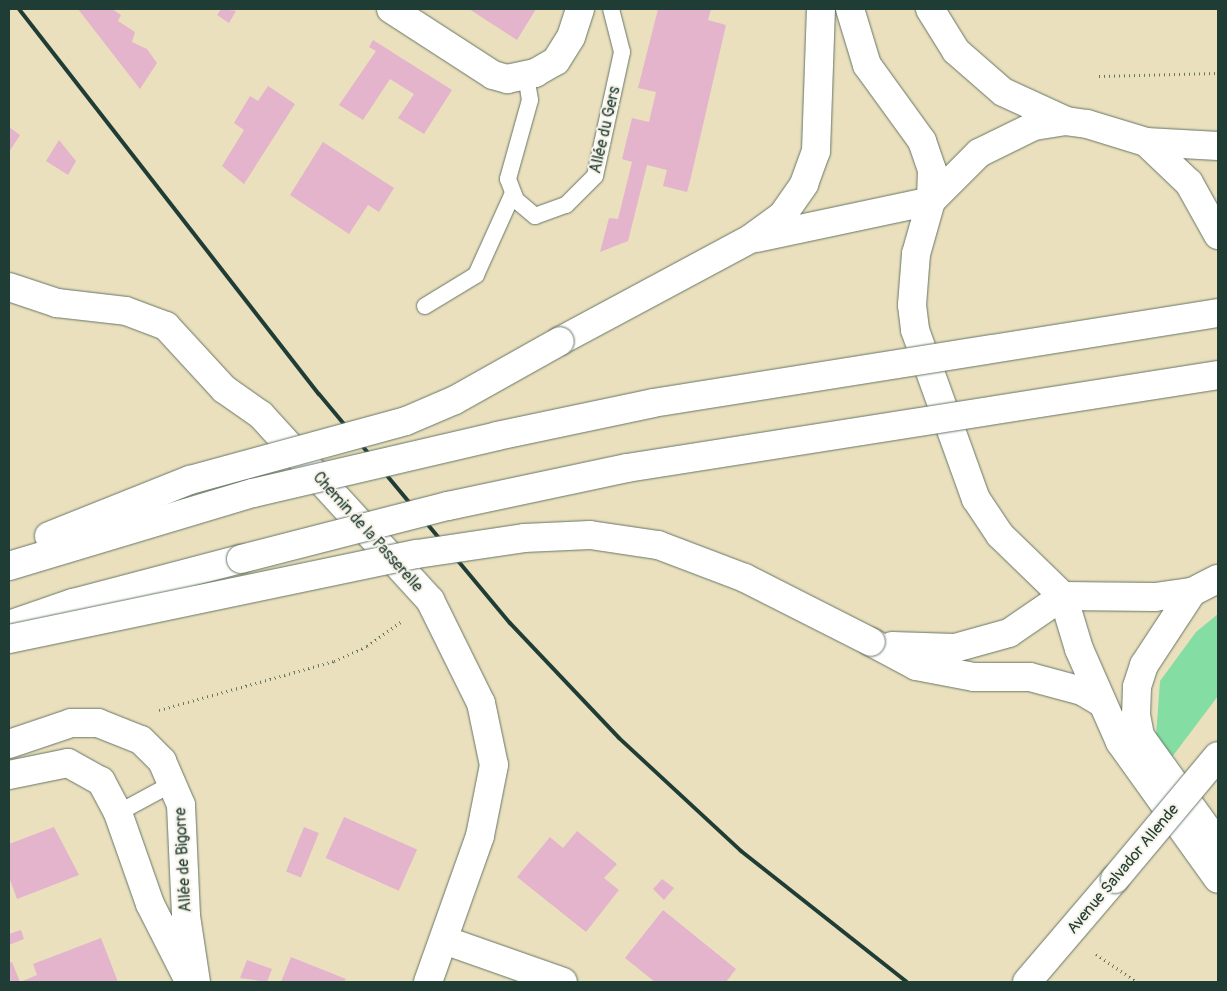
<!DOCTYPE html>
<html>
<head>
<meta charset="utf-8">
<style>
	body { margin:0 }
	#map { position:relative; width:1227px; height:991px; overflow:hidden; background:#eae0be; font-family:Pangolin,sans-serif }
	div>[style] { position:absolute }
	.green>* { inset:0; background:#84dda2 }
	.building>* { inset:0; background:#e3b4cb; transform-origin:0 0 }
	.path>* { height:3px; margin-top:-1.5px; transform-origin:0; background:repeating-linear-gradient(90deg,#667664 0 1px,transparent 0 5px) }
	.roads { filter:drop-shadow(0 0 1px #667664) drop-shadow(0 0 1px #667664) }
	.service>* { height:16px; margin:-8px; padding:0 8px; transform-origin:8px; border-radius:8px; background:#fff }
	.minor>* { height:28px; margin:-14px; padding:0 14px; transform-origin:14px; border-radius:14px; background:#fff }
	.tertiary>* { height:28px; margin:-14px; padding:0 14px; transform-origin:14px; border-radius:14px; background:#fff }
	.trunk>* { height:28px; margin:-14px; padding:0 14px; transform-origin:14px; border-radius:14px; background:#fff }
	.rail>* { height:4px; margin:-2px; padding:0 2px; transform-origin:2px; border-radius:2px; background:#1f3d34 }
	.bridges { filter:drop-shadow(0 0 1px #667664) drop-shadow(0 0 1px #667664) }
	.tertiary-bridge>* { height:28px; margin:-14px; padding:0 14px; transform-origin:14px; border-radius:14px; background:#fff }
	.trunk-bridge>* { height:28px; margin:-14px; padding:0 14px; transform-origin:14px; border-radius:14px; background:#fff }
	span { translate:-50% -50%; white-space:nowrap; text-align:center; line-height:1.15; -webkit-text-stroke:4px #f7f3e8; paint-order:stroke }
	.street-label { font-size:16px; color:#1f3d34 }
	.frame { position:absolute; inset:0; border:10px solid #1f3d34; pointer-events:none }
</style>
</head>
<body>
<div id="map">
	<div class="green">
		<i style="clip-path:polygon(1218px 614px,1218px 696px,1169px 761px,1156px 736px,1160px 681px,1196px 632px)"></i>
	</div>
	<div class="building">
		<i style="clip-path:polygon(78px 9px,112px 9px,121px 15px,118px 21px,135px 32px,132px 42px,147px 49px,157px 63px,140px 89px)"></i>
		<i style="clip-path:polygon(221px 9px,236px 11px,229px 23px,217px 15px)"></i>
		<i style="clip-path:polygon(469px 9px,536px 9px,517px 40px)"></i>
		<i style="clip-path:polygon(658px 9px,711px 9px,708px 20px,726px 25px,691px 177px,687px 192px,663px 186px,667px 170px,647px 165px,628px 241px,600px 252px,609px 218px,618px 219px,632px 162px,622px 159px,632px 118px,649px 122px,656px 92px,638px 88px)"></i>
		<i style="clip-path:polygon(373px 40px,452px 90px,424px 134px,398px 118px,414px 94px,390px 79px,363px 120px,339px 105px,376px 51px,369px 47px)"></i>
		<i style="clip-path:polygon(268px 86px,295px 104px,244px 184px,222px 166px,244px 130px,234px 123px,250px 96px,258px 101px)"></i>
		<i style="clip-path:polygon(9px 127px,20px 135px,9px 152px)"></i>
		<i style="clip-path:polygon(59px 140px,76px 161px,68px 175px,46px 161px)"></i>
		<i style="clip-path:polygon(323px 142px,394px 188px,379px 212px,368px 205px,349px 234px,290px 195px)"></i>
		<i style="left:344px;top:817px;width:80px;height:45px;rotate:24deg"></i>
		<i style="clip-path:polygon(54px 827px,79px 875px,17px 899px,9px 877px,9px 844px)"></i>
		<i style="left:304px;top:827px;width:16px;height:48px;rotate:22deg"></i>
		<i style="clip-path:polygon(577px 831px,617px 864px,604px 878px,619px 890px,586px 932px,517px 877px,550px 837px,563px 848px)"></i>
		<i style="clip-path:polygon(662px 879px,674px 888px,664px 900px,653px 889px)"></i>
		<i style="clip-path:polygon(663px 910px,736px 969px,726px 982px,655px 982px,625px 958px)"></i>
		<i style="clip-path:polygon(21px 930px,24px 939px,9px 945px,9px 934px)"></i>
		<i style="clip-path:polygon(101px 938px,118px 982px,9px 982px,9px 963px,12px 962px,20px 982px,37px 975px,33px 964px)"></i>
		<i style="clip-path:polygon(291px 957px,346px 979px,344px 982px,281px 982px)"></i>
		<i style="clip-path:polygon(247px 960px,272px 969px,267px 982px,240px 978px)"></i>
	</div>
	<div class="path">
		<i style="left:1099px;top:76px;width:119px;rotate:-1.4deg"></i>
		<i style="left:159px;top:710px;width:182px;rotate:-15.6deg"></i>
		<i style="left:334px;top:661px;width:36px;rotate:-24deg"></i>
		<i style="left:367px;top:646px;width:43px;rotate:-35.5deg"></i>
		<i style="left:1096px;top:954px;width:50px;rotate:34.3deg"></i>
	</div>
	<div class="roads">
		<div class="service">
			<i style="left:526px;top:75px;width:25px;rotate:81deg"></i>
			<i style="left:530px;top:100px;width:82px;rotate:105.6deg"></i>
			<i style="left:508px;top:179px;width:22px;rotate:69deg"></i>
			<i style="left:516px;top:200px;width:25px;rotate:40deg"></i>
			<i style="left:535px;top:216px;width:33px;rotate:-20deg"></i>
			<i style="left:566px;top:205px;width:41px;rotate:-45deg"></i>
			<i style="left:595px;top:176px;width:127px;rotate:-77.7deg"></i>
			<i style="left:622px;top:52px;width:44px;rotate:-104.3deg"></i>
			<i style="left:425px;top:306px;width:60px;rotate:-31.3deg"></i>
			<i style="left:476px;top:275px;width:90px;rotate:-65.7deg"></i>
			<i style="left:118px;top:813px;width:65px;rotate:-28.5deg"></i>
		</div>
		<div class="minor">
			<i style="left:391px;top:9px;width:121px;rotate:32.9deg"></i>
			<i style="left:493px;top:75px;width:15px;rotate:16deg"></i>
			<i style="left:507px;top:79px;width:29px;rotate:-12deg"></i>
			<i style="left:535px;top:73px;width:24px;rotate:-30deg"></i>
			<i style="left:556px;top:61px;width:28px;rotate:-58deg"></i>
			<i style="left:571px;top:37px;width:29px;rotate:-72deg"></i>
			<i style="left:9px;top:287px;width:51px;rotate:18.4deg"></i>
			<i style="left:57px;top:303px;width:69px;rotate:6.6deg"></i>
			<i style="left:126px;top:311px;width:43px;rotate:20.6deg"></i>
			<i style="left:166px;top:326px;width:86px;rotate:47.4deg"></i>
			<i style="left:224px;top:389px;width:45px;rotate:35.1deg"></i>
			<i style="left:261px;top:415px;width:251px;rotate:47.6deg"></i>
			<i style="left:430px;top:600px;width:115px;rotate:63.7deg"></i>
			<i style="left:481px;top:703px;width:63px;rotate:78.2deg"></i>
			<i style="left:494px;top:765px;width:72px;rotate:101.2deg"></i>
			<i style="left:480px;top:836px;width:155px;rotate:109.6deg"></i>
			<i style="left:9px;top:744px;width:65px;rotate:-18.7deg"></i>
			<i style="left:71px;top:723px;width:27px"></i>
			<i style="left:98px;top:723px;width:46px;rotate:21.6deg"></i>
			<i style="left:141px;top:740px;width:30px;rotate:45deg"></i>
			<i style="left:162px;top:761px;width:48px;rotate:66.6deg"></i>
			<i style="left:181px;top:805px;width:111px;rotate:87.4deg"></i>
			<i style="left:186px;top:916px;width:67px;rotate:81.4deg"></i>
			<i style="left:9px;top:775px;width:60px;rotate:-11.5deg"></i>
			<i style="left:68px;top:763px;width:38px;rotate:29deg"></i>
			<i style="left:101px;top:781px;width:36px;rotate:62deg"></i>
			<i style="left:118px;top:813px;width:96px;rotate:70.6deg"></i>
			<i style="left:150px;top:904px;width:84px;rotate:63.1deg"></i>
			<i style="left:444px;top:940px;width:126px;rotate:19.4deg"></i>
		</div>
		<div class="tertiary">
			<i style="left:850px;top:9px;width:59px;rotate:73.1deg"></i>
			<i style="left:867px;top:65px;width:94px;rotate:54.1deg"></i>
			<i style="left:922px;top:141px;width:31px;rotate:71deg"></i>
			<i style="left:932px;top:170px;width:31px;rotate:92deg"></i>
			<i style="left:930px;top:9px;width:49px;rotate:58.2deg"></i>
			<i style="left:956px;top:51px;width:62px;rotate:41.1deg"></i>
			<i style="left:1003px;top:92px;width:69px;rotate:24.7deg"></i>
			<i style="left:1218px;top:235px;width:60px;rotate:-119.1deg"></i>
			<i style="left:1189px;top:183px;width:59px;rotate:-136.4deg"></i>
			<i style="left:1146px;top:142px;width:62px;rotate:-163deg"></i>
			<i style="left:1087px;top:124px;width:21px;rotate:-172deg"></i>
			<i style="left:1066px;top:121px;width:32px;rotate:171deg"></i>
			<i style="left:1034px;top:126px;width:61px;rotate:153.9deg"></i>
			<i style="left:979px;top:153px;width:68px;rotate:135deg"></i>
			<i style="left:931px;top:201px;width:55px;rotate:105.8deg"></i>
			<i style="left:916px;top:254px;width:51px;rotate:94.5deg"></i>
			<i style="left:912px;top:305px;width:25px;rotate:83deg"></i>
			<i style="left:915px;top:330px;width:180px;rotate:70.2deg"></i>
			<i style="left:976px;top:499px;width:43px;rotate:56.3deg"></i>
			<i style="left:1000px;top:535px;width:88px;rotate:44.1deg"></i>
			<i style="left:1063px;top:596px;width:55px;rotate:73.2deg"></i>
			<i style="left:1079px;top:649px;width:102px;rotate:66.2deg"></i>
			<i style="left:1120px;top:742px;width:168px;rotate:54.4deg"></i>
			<i style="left:1192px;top:592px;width:87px;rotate:123.3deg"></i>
			<i style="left:1144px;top:665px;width:23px;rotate:108deg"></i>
			<i style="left:1137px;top:687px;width:28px;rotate:92deg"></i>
			<i style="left:1136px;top:715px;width:21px;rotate:79deg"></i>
			<i style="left:1140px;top:736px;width:133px;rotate:54.2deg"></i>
			<i style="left:1063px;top:596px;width:92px;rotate:0.6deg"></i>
			<i style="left:1155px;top:597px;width:37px;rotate:-8deg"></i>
			<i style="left:1192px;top:592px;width:29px;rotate:-27deg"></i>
			<i style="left:1027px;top:982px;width:135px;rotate:-49.5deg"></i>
		</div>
		<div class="trunk">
			<i style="left:1146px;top:142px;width:72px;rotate:3.2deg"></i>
			<i style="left:757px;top:238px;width:178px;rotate:-12deg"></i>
			<i style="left:560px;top:341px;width:216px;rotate:-28.2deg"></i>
			<i style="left:750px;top:239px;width:39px;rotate:-36deg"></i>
			<i style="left:782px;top:216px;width:39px;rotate:-55deg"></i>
			<i style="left:804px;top:184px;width:35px;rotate:-70deg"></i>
			<i style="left:816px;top:151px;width:142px;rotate:-88deg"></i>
			<i style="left:9px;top:625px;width:68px;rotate:-19deg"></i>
			<i style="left:73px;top:603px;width:174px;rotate:-14.7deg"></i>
			<i style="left:871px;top:642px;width:51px;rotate:28.1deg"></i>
			<i style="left:916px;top:666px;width:59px;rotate:10.7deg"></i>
			<i style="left:974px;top:677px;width:56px"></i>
			<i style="left:1030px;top:677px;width:54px;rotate:15.1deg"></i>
			<i style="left:1082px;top:691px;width:23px;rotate:31deg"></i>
			<i style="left:892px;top:646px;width:63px;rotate:1.8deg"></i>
			<i style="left:955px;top:648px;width:56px;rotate:-15.5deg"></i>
			<i style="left:1009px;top:633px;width:65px;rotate:-34.4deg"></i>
		</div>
	</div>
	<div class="rail">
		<i style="left:19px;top:9px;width:488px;rotate:52.1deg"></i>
		<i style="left:319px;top:394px;width:298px;rotate:50.2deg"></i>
		<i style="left:510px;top:623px;width:158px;rotate:46.5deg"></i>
		<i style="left:619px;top:738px;width:166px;rotate:42.8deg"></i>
		<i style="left:741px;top:851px;width:211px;rotate:38.3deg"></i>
	</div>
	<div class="bridges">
		<div class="tertiary-bridge">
			<i style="left:1115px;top:879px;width:160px;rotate:-50.1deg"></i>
		</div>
		<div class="trunk-bridge">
			<i style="left:49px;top:536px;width:152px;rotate:-21.7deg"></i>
			<i style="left:190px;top:480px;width:224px;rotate:-15.3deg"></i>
			<i style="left:406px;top:421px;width:53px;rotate:-23.2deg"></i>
			<i style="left:455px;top:400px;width:120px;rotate:-29.3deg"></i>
			<i style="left:241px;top:559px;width:214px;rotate:-14.4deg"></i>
			<i style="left:448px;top:506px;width:183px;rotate:-12deg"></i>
			<i style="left:627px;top:468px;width:598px;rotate:-8.94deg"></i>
			<i style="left:9px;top:566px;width:255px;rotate:-16.7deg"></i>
			<i style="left:253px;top:493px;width:251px;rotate:-13.1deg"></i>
			<i style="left:497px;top:436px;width:159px;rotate:-11.9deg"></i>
			<i style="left:653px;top:403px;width:572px;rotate:-9.05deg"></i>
			<i style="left:9px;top:639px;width:417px;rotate:-11.8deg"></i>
			<i style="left:417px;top:554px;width:108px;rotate:-8.5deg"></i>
			<i style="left:524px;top:538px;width:66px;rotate:-2.6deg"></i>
			<i style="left:590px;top:535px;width:69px;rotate:8.4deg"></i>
			<i style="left:658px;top:545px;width:93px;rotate:20.8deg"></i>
			<i style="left:745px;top:578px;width:141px;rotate:26.9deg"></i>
		</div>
	</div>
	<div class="street-label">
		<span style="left:605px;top:130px;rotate:-77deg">Allée du Gers</span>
		<span style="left:368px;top:532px;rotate:48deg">Chemin de la Passerelle</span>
		<span style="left:183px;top:860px;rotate:-93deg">Allée de Bigorre</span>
		<span style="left:1123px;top:869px;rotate:-50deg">Avenue Salvador Allende</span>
	</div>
	<div class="frame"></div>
</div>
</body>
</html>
